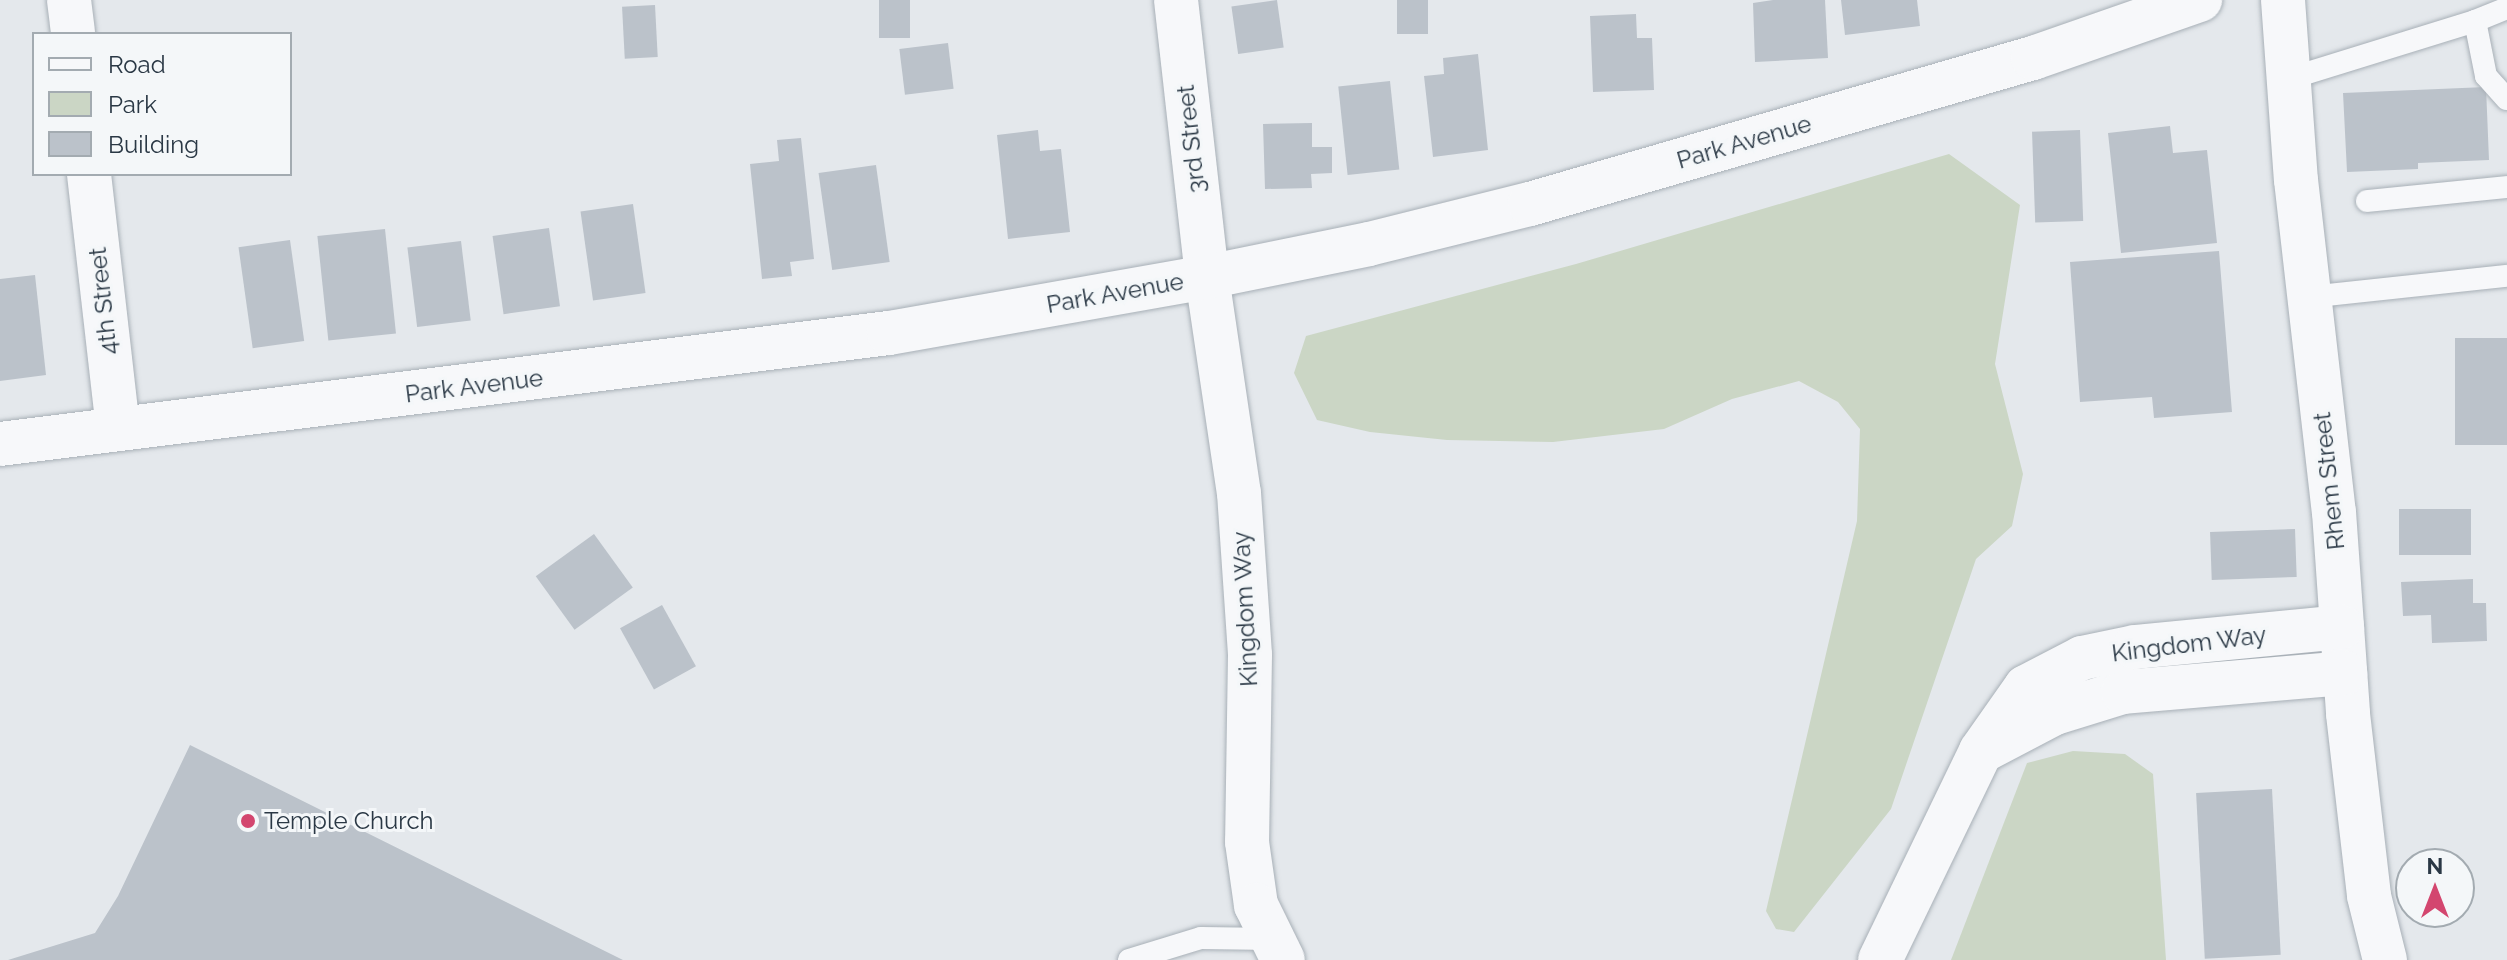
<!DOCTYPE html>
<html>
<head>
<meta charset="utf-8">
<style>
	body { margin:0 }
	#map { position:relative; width:2507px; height:960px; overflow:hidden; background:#e4e8ec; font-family:Raleway,sans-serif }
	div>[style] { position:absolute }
	.green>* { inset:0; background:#cbd6c5 }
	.building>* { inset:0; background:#bbc2ca; transform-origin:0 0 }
	.roads { filter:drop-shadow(0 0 2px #a8b0b7) drop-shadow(0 0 2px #a8b0b7) }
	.service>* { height:22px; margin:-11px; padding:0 11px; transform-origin:11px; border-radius:11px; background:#f7f8fa }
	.minor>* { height:44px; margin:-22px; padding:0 22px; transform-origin:22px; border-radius:22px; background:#f7f8fa }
	.dots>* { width:22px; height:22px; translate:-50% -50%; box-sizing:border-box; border:4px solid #f4f7f9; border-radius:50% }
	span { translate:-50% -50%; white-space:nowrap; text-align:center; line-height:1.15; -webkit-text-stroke:6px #f4f7f9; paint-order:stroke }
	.street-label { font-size:24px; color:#2a3845 }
	.poi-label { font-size:24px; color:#2a3845 }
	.left { translate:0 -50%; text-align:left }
	.legend { position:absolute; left:32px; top:32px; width:260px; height:144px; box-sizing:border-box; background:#f4f7f9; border:2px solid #a3abb1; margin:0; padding:10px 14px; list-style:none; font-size:24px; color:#2a3845 }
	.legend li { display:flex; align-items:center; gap:16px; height:40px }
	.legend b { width:40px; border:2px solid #a3abb1 }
	.north { position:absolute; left:2395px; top:848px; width:80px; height:80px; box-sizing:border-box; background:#f4f7f9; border:2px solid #a3abb1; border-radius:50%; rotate:0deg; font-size:22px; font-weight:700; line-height:32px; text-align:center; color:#2a3845 }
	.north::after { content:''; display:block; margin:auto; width:28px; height:36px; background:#d3466f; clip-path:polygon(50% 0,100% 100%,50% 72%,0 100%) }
</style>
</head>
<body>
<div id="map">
	<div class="green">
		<i style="clip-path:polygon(1949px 154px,2020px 205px,1995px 364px,2023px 474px,2012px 526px,1976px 559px,1891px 809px,1794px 932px,1776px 929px,1766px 911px,1857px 521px,1860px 429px,1838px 402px,1799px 381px,1732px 399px,1664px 429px,1553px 442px,1447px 440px,1370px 432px,1317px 420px,1294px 373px,1306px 336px,1576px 264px)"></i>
		<i style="clip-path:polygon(2073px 751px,2125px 754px,2153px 774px,2166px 960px,1951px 960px,2027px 763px)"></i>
	</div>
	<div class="building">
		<i style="left:879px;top:0;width:31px;height:38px"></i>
		<i style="left:1277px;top:0;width:48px;height:46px;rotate:82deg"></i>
		<i style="left:1397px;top:0;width:31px;height:34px"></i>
		<i style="clip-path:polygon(1773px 0,1825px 0,1828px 58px,1755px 62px,1753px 3px)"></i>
		<i style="clip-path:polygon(1841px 0,1917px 0,1920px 26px,1845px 35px)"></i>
		<i style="left:655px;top:5px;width:52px;height:33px;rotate:87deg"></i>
		<i style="clip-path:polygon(1636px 14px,1637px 38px,1652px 38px,1654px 90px,1593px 92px,1590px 16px)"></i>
		<i style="left:948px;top:43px;width:46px;height:49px;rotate:83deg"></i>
		<i style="clip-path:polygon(1478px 54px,1488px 150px,1433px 157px,1424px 76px,1444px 74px,1443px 58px)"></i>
		<i style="left:1390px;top:81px;width:89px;height:52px;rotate:84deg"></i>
		<i style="clip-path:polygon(2486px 87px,2489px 160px,2418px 163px,2418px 169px,2347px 172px,2343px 93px)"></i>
		<i style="clip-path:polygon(1312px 123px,1312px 147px,1332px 147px,1332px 173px,1311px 174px,1312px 188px,1265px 189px,1263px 124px)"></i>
		<i style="clip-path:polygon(2170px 126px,2173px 153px,2207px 150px,2217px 243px,2121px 253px,2108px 133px)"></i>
		<i style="clip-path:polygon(1038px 130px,1040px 151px,1061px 149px,1070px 232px,1008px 239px,997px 135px)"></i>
		<i style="left:2080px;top:130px;width:91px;height:48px;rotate:88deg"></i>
		<i style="clip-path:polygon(801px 138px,814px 259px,790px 262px,792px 276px,762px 279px,750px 164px,779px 161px,777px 140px)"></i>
		<i style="left:876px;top:165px;width:98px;height:58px;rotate:82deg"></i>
		<i style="left:633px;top:204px;width:90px;height:53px;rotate:82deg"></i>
		<i style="left:549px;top:228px;width:79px;height:57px;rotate:82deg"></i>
		<i style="left:385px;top:229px;width:105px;height:68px;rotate:84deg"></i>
		<i style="left:290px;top:240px;width:102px;height:52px;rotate:82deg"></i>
		<i style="left:461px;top:241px;width:80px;height:54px;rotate:83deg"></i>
		<i style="clip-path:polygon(2219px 251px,2232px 412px,2154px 418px,2152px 397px,2080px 402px,2070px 262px)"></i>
		<i style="clip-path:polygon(35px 275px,46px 375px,0 381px,0 279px)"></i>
		<i style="left:2507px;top:338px;width:107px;height:52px;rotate:90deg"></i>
		<i style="left:2399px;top:509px;width:72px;height:46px"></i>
		<i style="left:2295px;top:529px;width:48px;height:85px;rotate:88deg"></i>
		<i style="left:594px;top:534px;width:66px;height:72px;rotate:54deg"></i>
		<i style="clip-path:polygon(2473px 579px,2473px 603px,2486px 603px,2487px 641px,2432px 643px,2431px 615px,2403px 616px,2401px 582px)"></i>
		<i style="left:662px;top:605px;width:70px;height:48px;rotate:61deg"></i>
		<i style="clip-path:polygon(190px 745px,623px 960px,8px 960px,95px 933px,118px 896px)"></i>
		<i style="left:2272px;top:789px;width:166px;height:76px;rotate:87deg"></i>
	</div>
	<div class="roads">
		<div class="service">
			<i style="left:2475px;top:21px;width:56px;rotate:78.7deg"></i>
			<i style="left:2486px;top:76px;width:31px;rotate:48deg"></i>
			<i style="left:2288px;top:79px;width:196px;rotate:-17.2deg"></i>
			<i style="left:2475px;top:21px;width:35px;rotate:-22deg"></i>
			<i style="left:2367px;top:201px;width:141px;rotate:-5.7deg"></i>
			<i style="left:2309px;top:297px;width:199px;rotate:-6.1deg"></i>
			<i style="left:1129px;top:960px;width:75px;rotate:-17deg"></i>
			<i style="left:1201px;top:938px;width:72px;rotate:0.8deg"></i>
		</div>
		<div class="minor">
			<i style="left:69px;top:0;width:34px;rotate:83deg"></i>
			<i style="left:1176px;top:0;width:279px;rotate:83.6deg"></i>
			<i style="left:1207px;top:277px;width:218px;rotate:81.6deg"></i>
			<i style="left:1239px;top:493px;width:162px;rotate:86.1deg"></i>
			<i style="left:1250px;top:655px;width:187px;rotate:90.9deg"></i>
			<i style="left:1247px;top:842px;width:64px;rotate:81.9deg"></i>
			<i style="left:1256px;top:905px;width:61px;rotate:63.9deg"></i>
			<i style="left:2283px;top:0;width:180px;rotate:85.9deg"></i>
			<i style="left:2296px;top:180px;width:334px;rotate:83.5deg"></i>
			<i style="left:2334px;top:512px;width:202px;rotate:86deg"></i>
			<i style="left:2348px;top:714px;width:183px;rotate:83.4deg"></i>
			<i style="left:2369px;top:896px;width:66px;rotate:76deg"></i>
			<i style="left:89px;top:174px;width:256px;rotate:83.5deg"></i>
			<i style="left:0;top:444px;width:896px;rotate:-7.12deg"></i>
			<i style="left:889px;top:333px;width:323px;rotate:-10deg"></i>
			<i style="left:1207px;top:277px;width:165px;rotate:-11.5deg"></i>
			<i style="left:1369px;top:244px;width:166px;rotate:-14deg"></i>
			<i style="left:1530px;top:204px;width:524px;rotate:-16.19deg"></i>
			<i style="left:2033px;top:58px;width:177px;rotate:-19.2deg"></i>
			<i style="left:1986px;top:749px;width:78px;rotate:-27.6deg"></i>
			<i style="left:2055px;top:713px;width:71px;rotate:-17.2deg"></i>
			<i style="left:2123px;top:692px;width:223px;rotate:-4.9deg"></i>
			<i style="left:1880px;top:960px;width:232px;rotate:-64.2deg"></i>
			<i style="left:1981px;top:751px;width:78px;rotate:-54.9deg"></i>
			<i style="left:2026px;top:687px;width:63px;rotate:-27.4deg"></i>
			<i style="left:2082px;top:658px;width:54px;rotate:-11.7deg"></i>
			<i style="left:2135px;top:647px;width:208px;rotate:-5.5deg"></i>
		</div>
	</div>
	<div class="dots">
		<i style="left:248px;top:821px;background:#d3466f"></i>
	</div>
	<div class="street-label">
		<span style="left:1191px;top:139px;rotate:-96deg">3rd Street</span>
		<span style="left:1744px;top:142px;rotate:-16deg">Park Avenue</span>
		<span style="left:1115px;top:293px;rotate:-10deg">Park Avenue</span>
		<span style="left:103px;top:301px;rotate:-96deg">4th Street</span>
		<span style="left:474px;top:386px;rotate:-7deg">Park Avenue</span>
		<span style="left:2329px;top:481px;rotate:-96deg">Rhem Street</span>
		<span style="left:1245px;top:609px;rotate:-93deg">Kingdom Way</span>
		<span style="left:2189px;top:644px;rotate:-7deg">Kingdom Way</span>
	</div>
	<div class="poi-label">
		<span class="left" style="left:264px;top:821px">Temple Church</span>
	</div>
	<ul class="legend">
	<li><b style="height:10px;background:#f7f8fa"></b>Road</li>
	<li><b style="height:22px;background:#cbd6c5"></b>Park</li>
	<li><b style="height:22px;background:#bbc2ca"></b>Building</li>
	</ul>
	<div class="north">N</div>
</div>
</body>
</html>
